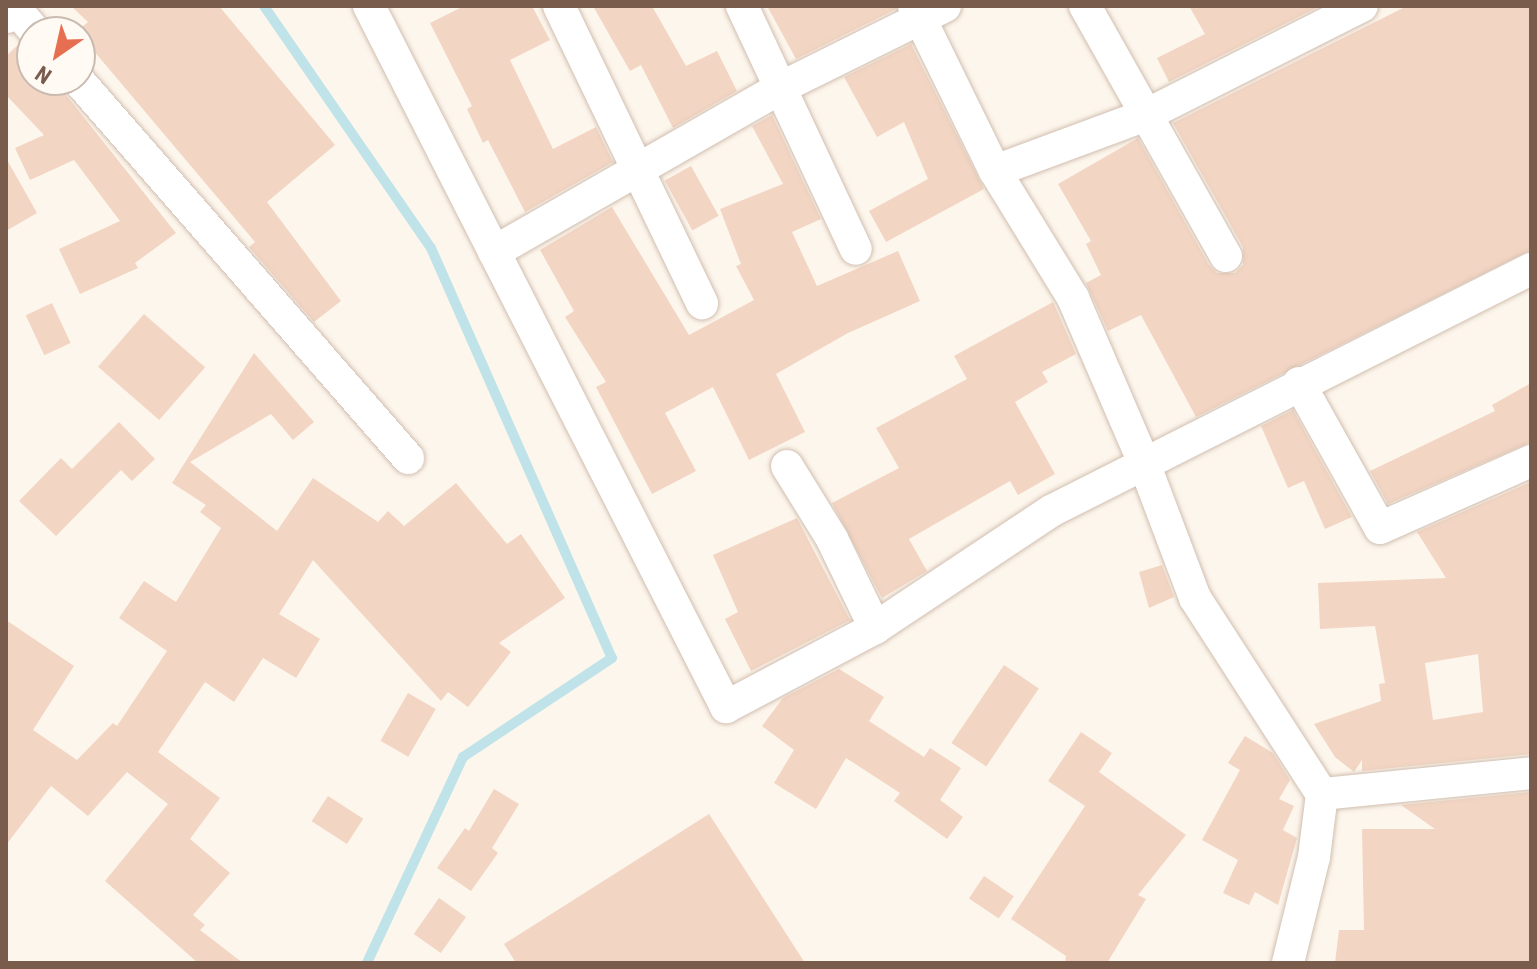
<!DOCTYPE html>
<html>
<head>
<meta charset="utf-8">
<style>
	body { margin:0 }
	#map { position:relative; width:1537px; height:969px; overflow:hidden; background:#fdf6ec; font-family:"Roboto Condensed",sans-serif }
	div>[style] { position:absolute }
	.stream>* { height:10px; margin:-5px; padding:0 5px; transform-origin:5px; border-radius:5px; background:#bfe3e8 }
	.building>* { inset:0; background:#f3d5c3; transform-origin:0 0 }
	.roads { filter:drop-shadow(0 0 2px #d1beb0) drop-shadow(0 0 2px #d1beb0) }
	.minor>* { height:32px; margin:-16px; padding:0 16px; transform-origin:16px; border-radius:16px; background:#fff }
	.tertiary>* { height:40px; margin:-20px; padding:0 20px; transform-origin:20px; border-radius:20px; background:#fff }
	span { translate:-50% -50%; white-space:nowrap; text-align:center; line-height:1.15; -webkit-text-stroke:8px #fffaf3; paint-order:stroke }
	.frame { position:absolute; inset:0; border:8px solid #7a5c4d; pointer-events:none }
	.north { position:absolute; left:16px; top:16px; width:80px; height:80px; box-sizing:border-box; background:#fffaf3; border:2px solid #cabbb1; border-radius:50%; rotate:214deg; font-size:22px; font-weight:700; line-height:32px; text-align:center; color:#7a5c4d }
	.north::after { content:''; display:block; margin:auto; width:28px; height:36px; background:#e76f51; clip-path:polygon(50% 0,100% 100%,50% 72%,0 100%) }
</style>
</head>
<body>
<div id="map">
	<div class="stream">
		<i style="left:264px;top:6px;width:294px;rotate:55.4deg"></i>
		<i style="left:431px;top:248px;width:448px;rotate:66.2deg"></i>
		<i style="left:612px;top:658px;width:179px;rotate:146.4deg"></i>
		<i style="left:463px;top:757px;width:227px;rotate:115deg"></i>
	</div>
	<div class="building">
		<i style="clip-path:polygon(71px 6px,219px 6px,335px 145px,267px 202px,341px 301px,314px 322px,249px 247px,255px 242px,77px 31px,88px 22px)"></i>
		<i style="clip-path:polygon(464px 6px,532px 6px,550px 40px,510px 60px,553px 149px,596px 127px,613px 162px,525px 212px,488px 140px,483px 143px,467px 109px,472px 106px,430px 23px)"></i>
		<i style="clip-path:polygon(593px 6px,652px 6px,686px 66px,717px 51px,737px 91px,673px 128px,641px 65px,630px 71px)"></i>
		<i style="clip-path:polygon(767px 6px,895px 6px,896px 9px,796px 59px)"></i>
		<i style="clip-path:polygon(1189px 6px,1320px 6px,1169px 82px,1157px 58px,1205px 34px)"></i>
		<i style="clip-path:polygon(1407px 6px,1531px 6px,1531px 250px,1196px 417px,1141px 315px,1108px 331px,1086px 283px,1101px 275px,1086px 244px,1091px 241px,1058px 184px,1138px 138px,1209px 265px,1217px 273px,1235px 273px,1243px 265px,1243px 247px,1173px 123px)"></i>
		<i style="clip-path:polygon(20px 43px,32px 50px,32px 80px,54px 80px,176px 233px,135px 263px,138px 268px,80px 294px,59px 249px,120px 221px,74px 160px,30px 180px,15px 148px,44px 135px,6px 95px,6px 56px)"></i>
		<i style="clip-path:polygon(911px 44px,984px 189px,886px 242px,869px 211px,928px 179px,904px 122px,877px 137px,844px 77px)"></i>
		<i style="clip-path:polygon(772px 115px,821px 219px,792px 232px,817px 286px,898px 251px,920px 301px,848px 333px,776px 374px,805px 432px,749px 460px,713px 387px,665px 413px,696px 471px,652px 494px,596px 387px,606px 382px,565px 317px,574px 311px,540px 250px,612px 207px,689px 335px,754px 300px,736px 266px,741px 264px,720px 209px,783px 184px,752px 126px)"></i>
		<i style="clip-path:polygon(6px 158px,37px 213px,6px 231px)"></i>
		<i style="left:691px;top:166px;width:57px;height:30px;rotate:61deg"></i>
		<i style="clip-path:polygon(1053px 302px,1076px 354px,1042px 372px,1048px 382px,1015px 402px,1055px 474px,1018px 495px,1010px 481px,909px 539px,927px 571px,882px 598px,832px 503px,899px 468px,876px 428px,967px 379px,954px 356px)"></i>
		<i style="left:52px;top:303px;width:44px;height:29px;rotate:65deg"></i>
		<i style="left:144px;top:314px;width:81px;height:70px;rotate:41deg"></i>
		<i style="clip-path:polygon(254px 353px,314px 422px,293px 440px,271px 414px,190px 462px,277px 531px,313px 478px,378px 522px,388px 511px,404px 526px,456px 483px,507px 544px,521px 534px,565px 598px,499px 643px,511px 652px,468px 707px,448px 692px,441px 701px,313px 560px,279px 614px,320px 639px,296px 678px,263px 658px,234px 702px,205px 682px,158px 752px,220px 798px,190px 839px,230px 873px,193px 915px,205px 925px,200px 930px,243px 963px,198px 963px,105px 881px,168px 804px,127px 772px,88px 816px,51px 786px,6px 845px,6px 620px,74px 666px,33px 730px,77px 760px,113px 723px,117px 726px,167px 651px,119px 618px,144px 581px,176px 602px,221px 528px,200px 512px,206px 505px,172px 483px)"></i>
		<i style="clip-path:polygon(1531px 383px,1531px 442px,1388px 504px,1370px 471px,1495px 411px,1492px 405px)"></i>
		<i style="clip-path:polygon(1293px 410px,1352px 517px,1325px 529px,1304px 481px,1288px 488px,1261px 426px)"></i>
		<i style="clip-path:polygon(119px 422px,155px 459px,132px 481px,121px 470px,56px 536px,19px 501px,61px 458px,72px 469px)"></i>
		<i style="clip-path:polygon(evenodd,1531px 482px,1531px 754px,1362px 771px,1362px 760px,1354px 772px,1335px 757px,1314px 724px,1381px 701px,1379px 684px,1385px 683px,1375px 626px,1320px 629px,1318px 583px,1446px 578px,1417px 532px,1531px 482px,1478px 654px,1483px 712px,1433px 720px,1425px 663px,1478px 654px)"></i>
		<i style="clip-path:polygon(797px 518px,850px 620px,751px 671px,725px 619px,738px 612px,713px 555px)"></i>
		<i style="clip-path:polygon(1162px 565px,1174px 597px,1149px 608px,1139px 572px)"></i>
		<i style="left:1004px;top:665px;width:42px;height:94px;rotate:34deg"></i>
		<i style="clip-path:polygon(839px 669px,884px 697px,869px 721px,924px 757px,930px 748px,961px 768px,940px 800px,963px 817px,947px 839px,894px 801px,900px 793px,846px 758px,816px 809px,774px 783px,794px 750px,762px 726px,783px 698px)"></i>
		<i style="left:408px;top:693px;width:32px;height:55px;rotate:30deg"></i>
		<i style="clip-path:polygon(1081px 732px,1112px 753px,1099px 772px,1186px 835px,1138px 895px,1146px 899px,1107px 963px,1065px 963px,1066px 956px,1011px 919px,1085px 806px,1048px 781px)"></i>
		<i style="clip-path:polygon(1245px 736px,1273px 753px,1290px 780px,1279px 799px,1294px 806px,1283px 830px,1297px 838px,1278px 905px,1255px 892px,1249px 905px,1223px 893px,1238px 860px,1202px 840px,1240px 770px,1228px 763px)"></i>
		<i style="clip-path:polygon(494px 789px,519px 804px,492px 848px,498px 853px,471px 891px,437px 868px,465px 828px,469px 831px)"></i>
		<i style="clip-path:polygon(1531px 792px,1531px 963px,1335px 963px,1339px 930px,1364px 930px,1362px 829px,1435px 829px,1401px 805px)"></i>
		<i style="left:328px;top:796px;width:42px;height:30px;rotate:33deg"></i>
		<i style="clip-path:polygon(709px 814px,805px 963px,516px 963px,504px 944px)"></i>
		<i style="left:984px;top:876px;width:36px;height:27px;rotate:34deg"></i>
		<i style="left:439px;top:898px;width:33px;height:44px;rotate:35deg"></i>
	</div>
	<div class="roads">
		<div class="minor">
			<i style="left:13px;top:6px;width:35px;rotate:49deg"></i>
			<i style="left:369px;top:6px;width:787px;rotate:63.01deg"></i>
			<i style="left:726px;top:707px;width:169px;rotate:-27.9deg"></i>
			<i style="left:875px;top:628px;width:211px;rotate:-33.6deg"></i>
			<i style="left:1051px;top:511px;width:538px;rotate:-26.76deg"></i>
			<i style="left:559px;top:6px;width:330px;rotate:64.3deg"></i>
			<i style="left:742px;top:6px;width:268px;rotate:64.9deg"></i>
			<i style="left:914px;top:6px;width:184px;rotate:63.9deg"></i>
			<i style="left:995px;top:171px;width:149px;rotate:58.4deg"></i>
			<i style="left:1073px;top:298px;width:180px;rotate:66.7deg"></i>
			<i style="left:1144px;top:463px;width:144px;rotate:69.3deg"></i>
			<i style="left:1195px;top:598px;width:234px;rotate:57.1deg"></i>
			<i style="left:1322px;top:794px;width:64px;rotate:97.2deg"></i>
			<i style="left:1314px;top:857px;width:109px;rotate:103.8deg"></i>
			<i style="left:1085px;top:6px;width:287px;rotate:60.6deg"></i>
			<i style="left:78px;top:80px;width:502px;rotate:48.88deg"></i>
			<i style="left:995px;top:171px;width:159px;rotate:-20.3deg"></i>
			<i style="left:1144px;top:116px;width:244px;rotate:-26.8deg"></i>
			<i style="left:494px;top:252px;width:332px;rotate:-29.8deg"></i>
			<i style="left:782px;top:87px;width:182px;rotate:-26.4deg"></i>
			<i style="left:1299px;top:383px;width:166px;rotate:60.8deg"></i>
			<i style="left:1380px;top:528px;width:165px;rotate:-23.9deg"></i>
			<i style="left:787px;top:466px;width:86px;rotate:58.3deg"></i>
			<i style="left:832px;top:539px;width:99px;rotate:64.2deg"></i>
			<i style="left:1322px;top:794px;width:210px;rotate:-5.7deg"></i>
		</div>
		<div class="tertiary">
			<i style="left:6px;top:13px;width:9px;rotate:-49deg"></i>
		</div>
	</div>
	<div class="frame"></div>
	<div class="north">N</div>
</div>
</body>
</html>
